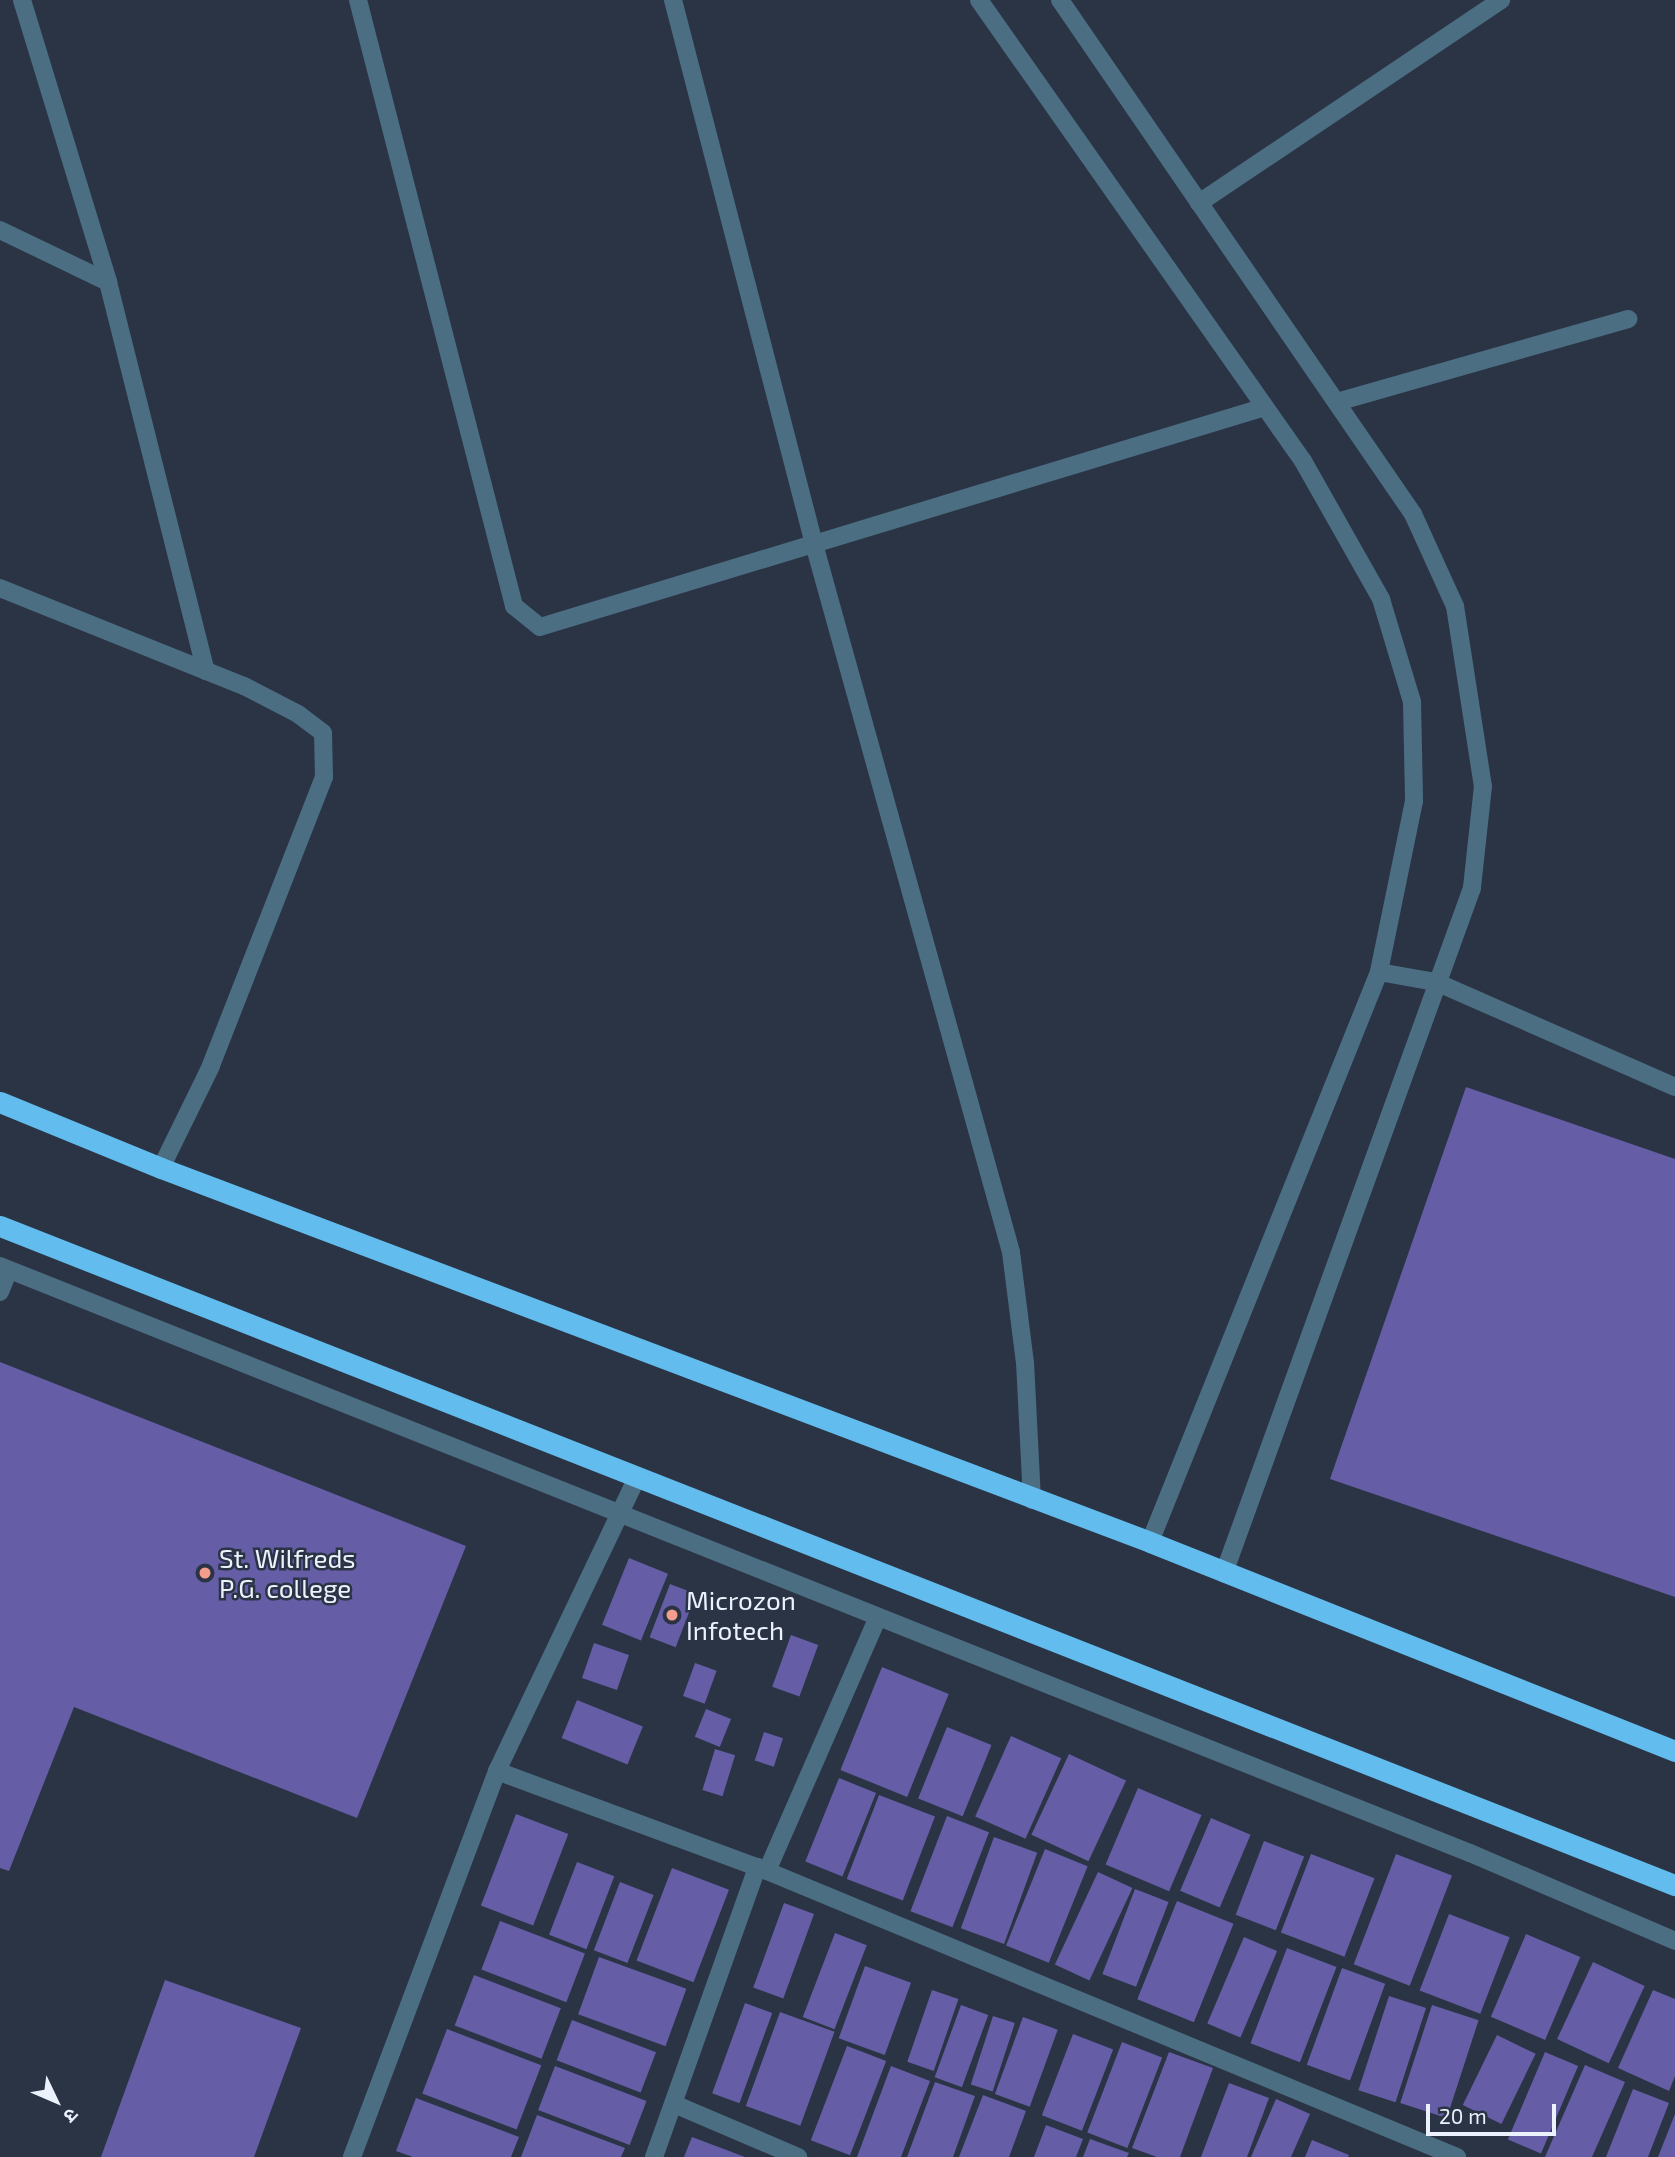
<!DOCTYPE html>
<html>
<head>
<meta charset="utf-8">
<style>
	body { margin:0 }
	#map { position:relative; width:1675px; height:2157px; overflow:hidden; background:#2a3445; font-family:"Exo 2","Noto Sans Devanagari",sans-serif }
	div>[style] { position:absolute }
	.building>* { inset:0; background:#655da5; transform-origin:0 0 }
	.minor>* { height:18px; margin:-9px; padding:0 9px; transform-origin:9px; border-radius:9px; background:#4c6e82 }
	.highway>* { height:21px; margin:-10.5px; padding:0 10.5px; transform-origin:10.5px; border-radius:10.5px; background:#62bced }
	.dots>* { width:19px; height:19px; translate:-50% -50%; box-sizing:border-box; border:4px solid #2a3445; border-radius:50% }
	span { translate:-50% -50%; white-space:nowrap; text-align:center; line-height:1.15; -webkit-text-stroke:5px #2a3445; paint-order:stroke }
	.poi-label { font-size:26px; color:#ebf1fd }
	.left { translate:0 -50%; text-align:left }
	.north { position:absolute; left:21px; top:2066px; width:70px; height:70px; -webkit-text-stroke:5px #2a3445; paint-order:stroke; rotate:134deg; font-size:19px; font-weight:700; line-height:28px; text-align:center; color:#ebf1fd }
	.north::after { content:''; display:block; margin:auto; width:24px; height:32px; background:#ebf1fd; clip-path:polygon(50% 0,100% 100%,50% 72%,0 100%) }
	.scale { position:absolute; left:1426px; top:2104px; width:130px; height:32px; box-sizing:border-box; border:4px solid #ebf1fd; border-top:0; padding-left:9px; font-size:21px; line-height:24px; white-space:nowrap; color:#ebf1fd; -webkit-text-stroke:5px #2a3445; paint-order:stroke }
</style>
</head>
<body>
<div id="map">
	<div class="building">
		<i style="clip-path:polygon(1466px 1087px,1675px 1159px,1675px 1597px,1330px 1479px)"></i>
		<i style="clip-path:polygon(0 1362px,466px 1546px,357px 1818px,74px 1707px,9px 1871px,0 1868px)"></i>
		<i style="left:629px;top:1558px;width:42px;height:72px;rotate:22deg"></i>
		<i style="left:670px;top:1584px;width:28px;height:57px;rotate:21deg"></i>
		<i style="left:791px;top:1635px;width:29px;height:55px;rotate:20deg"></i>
		<i style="left:594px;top:1643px;width:37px;height:37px;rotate:19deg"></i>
		<i style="left:695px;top:1663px;width:23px;height:35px;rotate:20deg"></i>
		<i style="left:882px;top:1667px;width:72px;height:111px;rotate:22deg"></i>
		<i style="left:577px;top:1700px;width:71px;height:41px;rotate:22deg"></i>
		<i style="left:706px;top:1709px;width:27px;height:30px;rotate:22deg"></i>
		<i style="left:947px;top:1727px;width:48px;height:77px;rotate:22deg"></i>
		<i style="left:764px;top:1732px;width:20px;height:30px;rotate:18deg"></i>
		<i style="left:1011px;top:1736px;width:55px;height:88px;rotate:24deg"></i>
		<i style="left:715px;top:1749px;width:21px;height:43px;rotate:17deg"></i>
		<i style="left:1069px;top:1754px;width:63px;height:89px;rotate:25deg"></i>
		<i style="left:839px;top:1778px;width:40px;height:90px;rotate:22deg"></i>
		<i style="left:1138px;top:1788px;width:69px;height:83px;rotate:23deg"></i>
		<i style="left:879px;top:1795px;width:60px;height:90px;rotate:21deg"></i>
		<i style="left:516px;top:1814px;width:56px;height:98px;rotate:21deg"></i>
		<i style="left:947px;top:1816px;width:45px;height:102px;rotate:21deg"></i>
		<i style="left:1211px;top:1818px;width:43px;height:79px;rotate:23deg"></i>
		<i style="left:994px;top:1837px;width:46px;height:97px;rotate:20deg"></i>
		<i style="left:1264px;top:1841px;width:43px;height:79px;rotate:21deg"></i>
		<i style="left:1045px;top:1849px;width:46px;height:104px;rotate:22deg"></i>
		<i style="left:1311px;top:1854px;width:68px;height:84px;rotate:21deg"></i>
		<i style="left:1396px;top:1854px;width:60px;height:118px;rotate:21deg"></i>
		<i style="left:577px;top:1862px;width:40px;height:78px;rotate:21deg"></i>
		<i style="left:672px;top:1868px;width:61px;height:99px;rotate:21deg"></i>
		<i style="left:1098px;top:1872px;width:38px;height:102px;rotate:25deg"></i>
		<i style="left:620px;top:1882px;width:36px;height:73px;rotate:21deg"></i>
		<i style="left:1135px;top:1889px;width:36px;height:91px;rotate:21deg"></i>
		<i style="left:1177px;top:1901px;width:61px;height:106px;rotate:22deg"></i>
		<i style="left:784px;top:1903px;width:32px;height:90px;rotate:20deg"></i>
		<i style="left:1449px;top:1914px;width:65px;height:82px;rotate:21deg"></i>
		<i style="left:500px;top:1921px;width:91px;height:52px;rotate:21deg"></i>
		<i style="left:835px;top:1933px;width:34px;height:90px;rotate:21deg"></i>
		<i style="left:1526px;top:1934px;width:59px;height:90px;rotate:23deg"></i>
		<i style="left:1244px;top:1937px;width:36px;height:94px;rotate:23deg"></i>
		<i style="left:1287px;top:1948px;width:53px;height:102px;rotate:21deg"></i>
		<i style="left:599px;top:1957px;width:93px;height:61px;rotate:20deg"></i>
		<i style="left:1593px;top:1962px;width:57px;height:85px;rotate:25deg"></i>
		<i style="left:865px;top:1966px;width:49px;height:77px;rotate:20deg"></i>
		<i style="left:1342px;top:1968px;width:46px;height:103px;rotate:20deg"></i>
		<i style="left:474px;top:1975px;width:93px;height:54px;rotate:21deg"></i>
		<i style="clip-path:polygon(165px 1980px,301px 2028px,254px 2157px,101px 2157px)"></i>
		<i style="left:932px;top:1990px;width:28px;height:76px;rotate:19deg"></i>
		<i style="clip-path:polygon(1653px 1990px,1675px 1999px,1675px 2076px,1669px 2091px,1618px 2068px)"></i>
		<i style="left:1389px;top:1996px;width:39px;height:99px;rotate:18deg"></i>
		<i style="left:745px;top:2003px;width:29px;height:96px;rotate:20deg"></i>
		<i style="left:961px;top:2005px;width:29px;height:77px;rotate:20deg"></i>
		<i style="left:1432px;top:2005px;width:49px;height:103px;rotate:18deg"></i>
		<i style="left:780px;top:2012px;width:58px;height:100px;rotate:20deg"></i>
		<i style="left:993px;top:2016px;width:23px;height:72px;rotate:18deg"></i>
		<i style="left:1023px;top:2017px;width:37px;height:82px;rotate:20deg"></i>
		<i style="left:572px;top:2020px;width:90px;height:43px;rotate:21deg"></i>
		<i style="left:447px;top:2029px;width:101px;height:69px;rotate:21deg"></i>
		<i style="left:1073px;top:2034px;width:43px;height:87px;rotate:21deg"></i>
		<i style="left:1497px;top:2035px;width:43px;height:78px;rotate:26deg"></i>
		<i style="left:1122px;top:2042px;width:43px;height:97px;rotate:21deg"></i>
		<i style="left:847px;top:2046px;width:42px;height:101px;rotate:21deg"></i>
		<i style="clip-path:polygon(1169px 2052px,1213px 2068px,1180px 2157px,1157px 2157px,1132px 2148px)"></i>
		<i style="left:1545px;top:2052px;width:36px;height:95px;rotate:23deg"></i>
		<i style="clip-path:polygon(1585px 2065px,1625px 2082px,1592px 2157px,1545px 2157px)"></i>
		<i style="left:555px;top:2066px;width:98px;height:47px;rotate:21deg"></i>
		<i style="clip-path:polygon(891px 2066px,930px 2081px,901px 2157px,857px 2157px)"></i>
		<i style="clip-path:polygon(935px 2082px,975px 2096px,953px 2157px,907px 2157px)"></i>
		<i style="clip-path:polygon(1229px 2083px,1269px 2098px,1247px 2157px,1201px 2157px)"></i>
		<i style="clip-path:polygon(1633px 2089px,1669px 2103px,1648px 2157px,1606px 2157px)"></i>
		<i style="clip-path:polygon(983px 2095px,1026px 2111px,1009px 2157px,959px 2157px)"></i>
		<i style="clip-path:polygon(416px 2098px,519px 2137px,511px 2157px,413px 2157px,396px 2151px)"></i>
		<i style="clip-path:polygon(1276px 2099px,1310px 2114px,1291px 2157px,1251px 2157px)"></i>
		<i style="clip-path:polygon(1675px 2114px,1675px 2157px,1658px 2157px)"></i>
		<i style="clip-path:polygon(537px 2115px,625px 2148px,621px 2157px,521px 2157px)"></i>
		<i style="clip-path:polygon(1046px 2125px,1083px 2139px,1076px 2157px,1034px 2157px)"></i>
		<i style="clip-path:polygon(692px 2137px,745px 2157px,684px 2157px)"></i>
		<i style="clip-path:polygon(1090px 2139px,1129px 2153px,1127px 2157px,1083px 2157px)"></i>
		<i style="clip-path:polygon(1312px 2140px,1349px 2155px,1348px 2157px,1305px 2157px)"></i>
	</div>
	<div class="minor">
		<i style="left:22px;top:0;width:295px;rotate:73deg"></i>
		<i style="left:108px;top:282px;width:401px;rotate:75.9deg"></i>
		<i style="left:358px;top:0;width:626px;rotate:75.56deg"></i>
		<i style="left:514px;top:606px;width:33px;rotate:39deg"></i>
		<i style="left:540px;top:627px;width:286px;rotate:-16.9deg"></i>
		<i style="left:814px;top:544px;width:562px;rotate:-104.53deg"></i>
		<i style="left:979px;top:0;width:563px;rotate:54.9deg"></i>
		<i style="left:1303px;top:461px;width:159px;rotate:60.5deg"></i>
		<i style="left:1381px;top:599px;width:108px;rotate:73.2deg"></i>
		<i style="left:1412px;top:702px;width:99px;rotate:88.8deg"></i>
		<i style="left:1414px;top:801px;width:175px;rotate:101.6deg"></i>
		<i style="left:1379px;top:972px;width:614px;rotate:111.89deg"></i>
		<i style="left:1060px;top:0;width:624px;rotate:55.52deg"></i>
		<i style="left:1413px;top:514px;width:101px;rotate:65.5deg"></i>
		<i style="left:1455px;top:606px;width:182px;rotate:81.2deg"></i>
		<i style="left:1483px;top:786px;width:103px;rotate:96.2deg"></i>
		<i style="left:1472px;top:888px;width:729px;rotate:109.9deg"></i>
		<i style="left:1199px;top:203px;width:364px;rotate:-33.9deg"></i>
		<i style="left:0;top:230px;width:120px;rotate:25.7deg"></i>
		<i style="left:1337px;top:402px;width:303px;rotate:-15.9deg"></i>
		<i style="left:0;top:588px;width:263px;rotate:21.9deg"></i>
		<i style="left:244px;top:686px;width:61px;rotate:27.4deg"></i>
		<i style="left:298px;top:714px;width:31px;rotate:37deg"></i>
		<i style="left:323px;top:733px;width:44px;rotate:88.7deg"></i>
		<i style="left:324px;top:777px;width:310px;rotate:111.4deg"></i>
		<i style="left:211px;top:1066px;width:114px;rotate:116.1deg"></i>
		<i style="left:1379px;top:972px;width:58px;rotate:10deg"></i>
		<i style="left:1436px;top:982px;width:261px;rotate:23.7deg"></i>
		<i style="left:0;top:1266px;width:1583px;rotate:21.77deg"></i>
		<i style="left:1470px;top:1853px;width:223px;rotate:23.2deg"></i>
		<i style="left:0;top:1292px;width:24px;rotate:-68deg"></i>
		<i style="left:1032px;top:1500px;width:137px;rotate:-92.9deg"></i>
		<i style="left:1025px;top:1363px;width:112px;rotate:-97.2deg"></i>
		<i style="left:1011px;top:1252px;width:735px;rotate:-105.55deg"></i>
		<i style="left:814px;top:544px;width:470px;rotate:-16.9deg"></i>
		<i style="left:497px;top:1771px;width:288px;rotate:20.3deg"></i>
		<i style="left:767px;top:1871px;width:747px;rotate:22.51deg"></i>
		<i style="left:767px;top:1871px;width:277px;rotate:-66.4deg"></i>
		<i style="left:674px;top:2104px;width:135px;rotate:23.1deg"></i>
		<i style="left:352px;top:2157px;width:412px;rotate:-69.4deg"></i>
		<i style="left:497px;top:1771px;width:323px;rotate:-64.5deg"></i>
		<i style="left:654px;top:2157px;width:308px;rotate:-70.4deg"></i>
	</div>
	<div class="highway">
		<i style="left:0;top:1102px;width:174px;rotate:22.3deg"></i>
		<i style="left:161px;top:1168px;width:1057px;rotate:20.71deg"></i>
		<i style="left:1150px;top:1542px;width:565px;rotate:21.71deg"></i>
		<i style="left:0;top:1226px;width:1800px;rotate:21.48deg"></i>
	</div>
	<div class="dots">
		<i style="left:205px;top:1573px;background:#f59d8d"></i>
		<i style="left:672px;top:1615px;background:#f59d8d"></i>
	</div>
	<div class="poi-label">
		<span class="left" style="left:219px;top:1573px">St. Wilfreds<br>P.G. college</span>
		<span class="left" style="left:686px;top:1615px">Microzon<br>Infotech</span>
	</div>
	<div class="north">उ</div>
	<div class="scale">20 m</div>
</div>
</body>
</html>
